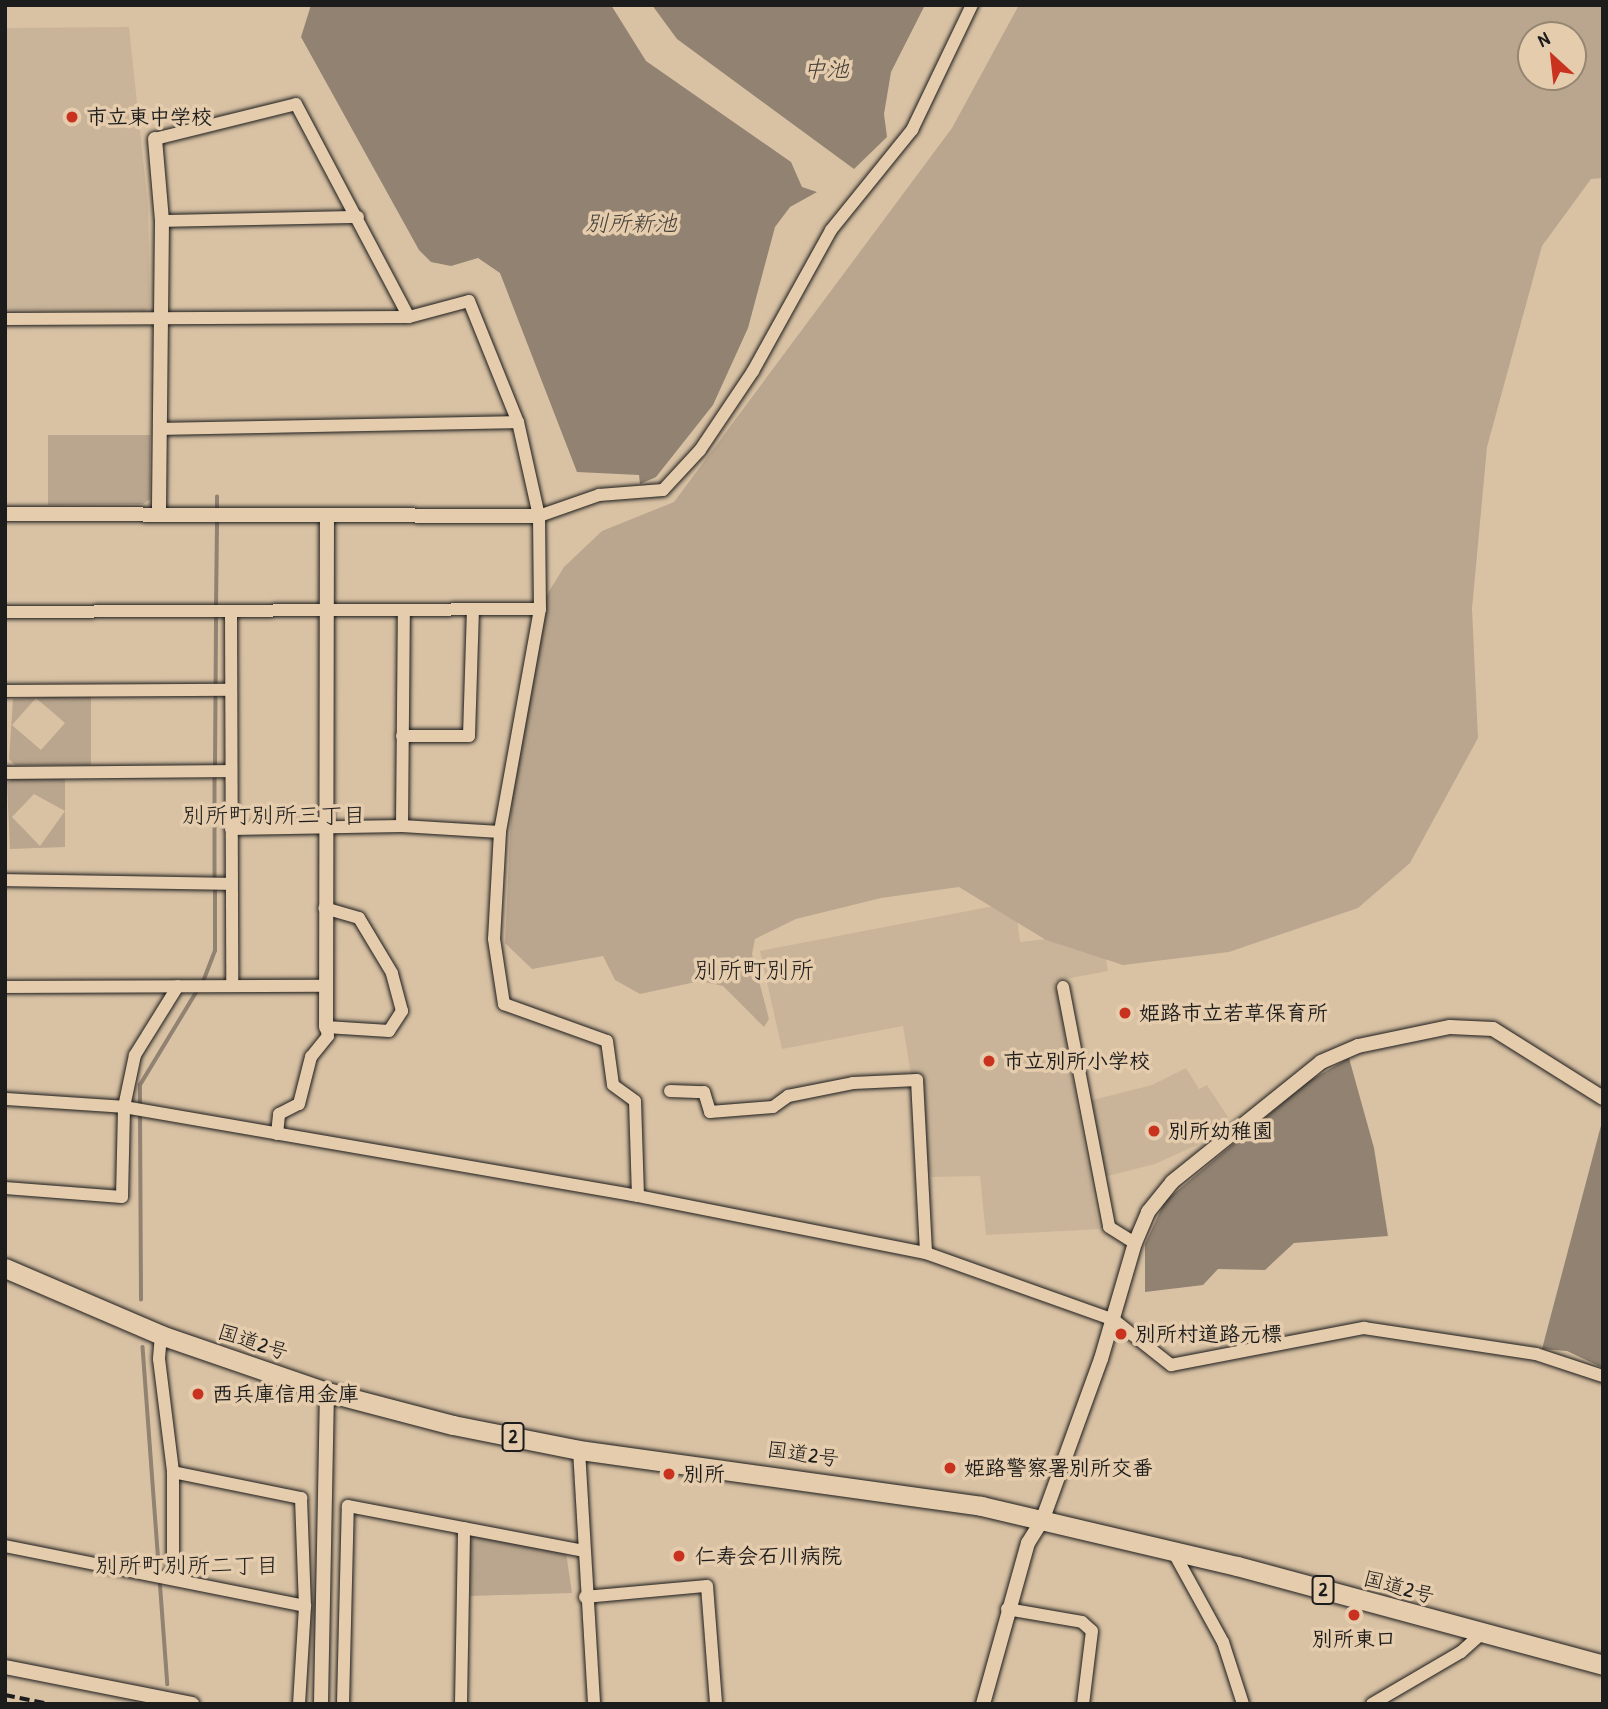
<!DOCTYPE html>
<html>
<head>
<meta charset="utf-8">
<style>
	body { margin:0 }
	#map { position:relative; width:1608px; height:1709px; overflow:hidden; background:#d9c2a4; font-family:"Patrick Hand","Klee One",sans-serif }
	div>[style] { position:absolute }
	.built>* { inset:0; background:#c9b499 }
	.green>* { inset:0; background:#baa68e }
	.water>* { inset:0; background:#918271 }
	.stream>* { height:3.5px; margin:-1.75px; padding:0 1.75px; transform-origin:1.75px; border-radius:1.75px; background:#918271 }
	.roads { filter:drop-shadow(0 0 2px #1c1c1c) drop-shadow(0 0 2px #1c1c1c) }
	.minor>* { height:12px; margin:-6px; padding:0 6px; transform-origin:6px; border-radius:6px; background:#e5ccad }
	.tertiary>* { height:14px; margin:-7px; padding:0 7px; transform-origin:7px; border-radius:7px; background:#e5ccad }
	.trunk>* { height:19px; margin:-9.5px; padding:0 9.5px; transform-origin:9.5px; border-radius:9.5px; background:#e5ccad }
	.rail>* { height:3.5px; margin-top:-1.75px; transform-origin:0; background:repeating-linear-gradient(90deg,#1c1c1c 0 10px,transparent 0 15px) }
	.dots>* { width:19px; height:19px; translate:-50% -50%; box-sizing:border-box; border:4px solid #e5ccad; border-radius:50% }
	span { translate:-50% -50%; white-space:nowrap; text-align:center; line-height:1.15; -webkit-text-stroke:7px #e5ccad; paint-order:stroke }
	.shield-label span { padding:2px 5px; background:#e5ccad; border:2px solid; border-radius:5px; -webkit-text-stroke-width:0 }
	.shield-label { font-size:19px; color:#1c1c1c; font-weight:700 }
	.poi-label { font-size:21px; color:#1c1c1c; font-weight:700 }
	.left { translate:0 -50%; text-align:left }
	.street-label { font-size:21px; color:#1c1c1c }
	.water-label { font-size:23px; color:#45403a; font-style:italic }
	.neighbourhood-label { font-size:23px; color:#1c1c1c }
	.quarter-label { font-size:24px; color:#1c1c1c }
	.frame { position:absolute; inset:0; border:7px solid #1c1c1c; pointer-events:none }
	.north { position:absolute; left:1517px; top:21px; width:70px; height:70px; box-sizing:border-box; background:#e5ccad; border:2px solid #958673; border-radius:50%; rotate:333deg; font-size:19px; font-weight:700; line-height:28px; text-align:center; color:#1c1c1c }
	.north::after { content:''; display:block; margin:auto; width:24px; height:32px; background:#c8321e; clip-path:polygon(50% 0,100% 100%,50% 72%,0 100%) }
</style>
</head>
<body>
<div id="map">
	<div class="built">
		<i style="clip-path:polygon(129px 27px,148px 206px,150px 307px,145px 311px,5px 310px,5px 28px)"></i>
		<i style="clip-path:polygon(1015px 902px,1020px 942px,1102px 933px,1108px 971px,1055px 981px,1099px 1229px,986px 1235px,980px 1176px,932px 1177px,928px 1170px,923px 1075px,911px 1075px,903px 1026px,782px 1049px,760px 951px)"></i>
		<i style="clip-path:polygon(1186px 1068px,1199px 1089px,1207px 1085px,1228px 1117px,1197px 1145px,1155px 1164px,1103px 1177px,1089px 1101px,1152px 1085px)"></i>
	</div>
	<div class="green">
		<i style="clip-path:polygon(evenodd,1019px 5px,1603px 5px,1603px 178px,1591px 179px,1542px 246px,1487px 447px,1472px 609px,1478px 738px,1410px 863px,1358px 908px,1229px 952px,1123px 965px,1046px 940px,959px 887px,881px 898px,796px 919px,755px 939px,752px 954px,769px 1019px,764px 1027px,723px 986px,700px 981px,640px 994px,615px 980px,603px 956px,532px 969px,505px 943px,515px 729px,534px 616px,564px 567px,602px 531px,674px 502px,952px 128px,1019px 5px,1531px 35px,1573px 35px,1573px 77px,1531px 77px,1531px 35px)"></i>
		<i style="clip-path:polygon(48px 435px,150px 435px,150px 499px,143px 504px,48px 505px)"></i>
		<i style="clip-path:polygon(evenodd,91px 695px,91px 765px,15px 765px,9px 759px,13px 699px,91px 695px,36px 698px,65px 723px,41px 750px,12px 725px,36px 698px)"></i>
		<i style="clip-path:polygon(evenodd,15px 777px,65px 777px,65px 847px,10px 849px,7px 783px,15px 777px,34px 794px,65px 811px,40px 846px,12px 817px,34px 794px)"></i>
		<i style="clip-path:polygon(475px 1535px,566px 1553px,572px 1593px,470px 1596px,468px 1543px)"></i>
	</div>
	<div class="water">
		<i style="clip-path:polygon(311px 5px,611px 5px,646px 61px,791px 162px,802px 187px,817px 192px,790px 207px,775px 227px,748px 328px,713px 405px,656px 477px,640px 484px,639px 475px,577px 472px,500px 273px,478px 258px,451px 266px,431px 262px,419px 250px,301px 37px)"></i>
		<i style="clip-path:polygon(652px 5px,925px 5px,891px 72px,884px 114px,887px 137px,854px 169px,677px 39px)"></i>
		<i style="clip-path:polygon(1349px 1058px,1374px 1148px,1388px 1236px,1294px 1243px,1265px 1270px,1218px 1269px,1203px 1285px,1145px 1292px,1145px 1244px,1165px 1201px,1309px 1081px)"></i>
		<i style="clip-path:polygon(1603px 1118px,1603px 1368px,1567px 1351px,1542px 1349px)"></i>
	</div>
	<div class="stream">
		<i style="left:217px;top:512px;width:15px;rotate:-90deg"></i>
		<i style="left:216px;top:607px;width:87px;rotate:-89.3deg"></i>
		<i style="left:215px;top:768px;width:154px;rotate:-89.6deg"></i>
		<i style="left:215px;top:775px;width:105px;rotate:90deg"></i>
		<i style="left:203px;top:982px;width:33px;rotate:-69deg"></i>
		<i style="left:215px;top:951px;width:64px;rotate:-90deg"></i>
		<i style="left:141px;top:1300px;width:215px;rotate:-90.3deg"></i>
		<i style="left:140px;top:1085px;width:110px;rotate:-58.8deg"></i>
		<i style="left:143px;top:1347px;width:338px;rotate:85.8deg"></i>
	</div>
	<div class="roads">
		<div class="minor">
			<i style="left:155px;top:139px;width:145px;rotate:-13.9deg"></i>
			<i style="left:296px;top:104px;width:241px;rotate:62.1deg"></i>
			<i style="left:162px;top:221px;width:196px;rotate:-1.2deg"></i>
			<i style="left:5px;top:319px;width:404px;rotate:-0.3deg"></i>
			<i style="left:409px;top:317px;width:62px;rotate:-14.9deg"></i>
			<i style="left:469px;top:301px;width:131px;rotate:68deg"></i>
			<i style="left:518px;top:422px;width:96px;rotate:77.4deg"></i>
			<i style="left:539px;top:516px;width:93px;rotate:89.4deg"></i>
			<i style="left:540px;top:609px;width:227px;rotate:100.2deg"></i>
			<i style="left:500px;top:832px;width:107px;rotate:93.2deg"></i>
			<i style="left:494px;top:939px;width:66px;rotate:81.3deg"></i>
			<i style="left:504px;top:1004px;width:109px;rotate:19.8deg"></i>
			<i style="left:607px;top:1041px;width:44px;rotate:82.2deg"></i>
			<i style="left:613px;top:1085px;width:27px;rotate:36deg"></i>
			<i style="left:635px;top:1101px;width:95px;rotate:88.2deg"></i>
			<i style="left:162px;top:429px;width:356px;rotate:-1.1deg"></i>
			<i style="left:539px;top:516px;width:64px;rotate:-19.3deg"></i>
			<i style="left:599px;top:495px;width:64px;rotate:-4.5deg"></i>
			<i style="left:663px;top:490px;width:54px;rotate:-47.2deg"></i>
			<i style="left:700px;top:450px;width:95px;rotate:-56.1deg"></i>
			<i style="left:753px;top:371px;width:161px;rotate:-61deg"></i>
			<i style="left:831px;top:230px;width:129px;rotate:-51deg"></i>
			<i style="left:912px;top:130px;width:139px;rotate:-64.4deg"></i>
			<i style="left:231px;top:611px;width:375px;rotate:89.8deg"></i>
			<i style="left:5px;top:612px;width:535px;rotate:-0.32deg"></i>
			<i style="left:5px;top:691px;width:226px;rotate:-0.3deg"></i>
			<i style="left:402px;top:736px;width:67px"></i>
			<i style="left:469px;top:736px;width:124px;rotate:-88.2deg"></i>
			<i style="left:5px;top:773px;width:226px;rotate:-0.5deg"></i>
			<i style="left:402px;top:826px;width:212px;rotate:-89.5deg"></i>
			<i style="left:231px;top:829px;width:171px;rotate:-1deg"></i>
			<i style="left:402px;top:826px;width:98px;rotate:3.5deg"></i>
			<i style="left:5px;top:880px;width:226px;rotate:1deg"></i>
			<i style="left:5px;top:987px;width:317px;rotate:-0.2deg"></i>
			<i style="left:1063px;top:987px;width:244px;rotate:79.1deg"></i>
			<i style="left:1109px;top:1227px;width:31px;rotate:32deg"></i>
			<i style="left:670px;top:1091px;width:34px;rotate:2deg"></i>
			<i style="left:704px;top:1092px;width:21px;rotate:73deg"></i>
			<i style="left:710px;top:1112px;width:63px;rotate:-4.5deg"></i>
			<i style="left:773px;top:1107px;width:19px;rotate:-36deg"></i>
			<i style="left:788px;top:1096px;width:66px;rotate:-11.3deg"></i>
			<i style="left:853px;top:1083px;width:64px;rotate:-2.7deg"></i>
			<i style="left:917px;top:1080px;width:173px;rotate:87deg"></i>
			<i style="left:5px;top:1099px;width:119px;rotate:3.8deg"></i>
			<i style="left:124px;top:1107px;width:522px;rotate:9.82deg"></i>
			<i style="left:638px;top:1196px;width:294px;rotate:11.2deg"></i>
			<i style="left:926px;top:1253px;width:200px;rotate:19.6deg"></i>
			<i style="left:1114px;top:1320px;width:73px;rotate:38.3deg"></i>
			<i style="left:1171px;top:1365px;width:197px;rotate:-10.9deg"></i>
			<i style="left:1364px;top:1328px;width:174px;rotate:8.6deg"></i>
			<i style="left:1536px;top:1354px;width:71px;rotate:18.2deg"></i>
			<i style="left:277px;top:1134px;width:20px;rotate:-84deg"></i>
			<i style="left:279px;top:1114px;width:22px;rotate:-27deg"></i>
			<i style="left:299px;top:1104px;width:49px;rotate:-75.7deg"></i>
			<i style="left:311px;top:1057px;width:27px;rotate:-51deg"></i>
			<i style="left:328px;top:1036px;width:9px;rotate:-103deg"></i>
			<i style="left:326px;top:1027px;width:63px;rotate:3.6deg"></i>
			<i style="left:389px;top:1031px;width:24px;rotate:-57deg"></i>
			<i style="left:402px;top:1011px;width:39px;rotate:-105deg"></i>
			<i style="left:392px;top:973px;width:64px;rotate:-121deg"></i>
			<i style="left:359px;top:918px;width:36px;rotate:-164deg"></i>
			<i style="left:5px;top:1188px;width:117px;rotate:4.4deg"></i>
			<i style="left:122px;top:1197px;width:90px;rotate:-88.7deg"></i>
			<i style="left:124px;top:1107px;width:53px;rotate:-78.1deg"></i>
			<i style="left:135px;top:1055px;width:81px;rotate:-58.1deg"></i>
			<i style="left:161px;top:1335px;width:24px;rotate:95deg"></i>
			<i style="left:159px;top:1359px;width:114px;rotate:82.9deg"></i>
			<i style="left:173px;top:1472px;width:106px;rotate:90deg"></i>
			<i style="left:579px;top:1450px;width:254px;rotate:86.6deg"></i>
			<i style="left:173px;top:1472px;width:131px;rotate:11.5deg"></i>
			<i style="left:301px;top:1498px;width:108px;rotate:87.9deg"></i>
			<i style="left:305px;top:1606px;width:98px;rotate:93.5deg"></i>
			<i style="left:5px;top:1546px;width:306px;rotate:11.3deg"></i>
			<i style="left:1174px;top:1553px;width:102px;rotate:61.2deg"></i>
			<i style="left:1223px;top:1642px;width:65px;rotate:72.1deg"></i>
			<i style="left:585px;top:1597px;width:122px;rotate:-5.2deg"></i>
			<i style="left:707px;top:1586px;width:118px;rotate:85.6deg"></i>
			<i style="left:1007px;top:1609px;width:76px;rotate:9.8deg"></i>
			<i style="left:1082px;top:1622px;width:13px;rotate:42deg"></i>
			<i style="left:1092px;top:1631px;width:74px;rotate:97deg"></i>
			<i style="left:343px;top:1704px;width:198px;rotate:-88.6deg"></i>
			<i style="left:348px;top:1506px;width:239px;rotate:10.8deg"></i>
			<i style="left:461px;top:1704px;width:176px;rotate:-89deg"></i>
			<i style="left:1372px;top:1704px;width:103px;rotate:-30.3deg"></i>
			<i style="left:1461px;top:1652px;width:27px;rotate:-42deg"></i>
		</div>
		<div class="tertiary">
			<i style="left:155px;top:139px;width:82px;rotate:85.1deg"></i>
			<i style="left:162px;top:221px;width:294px;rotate:90.6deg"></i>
			<i style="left:5px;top:514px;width:534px;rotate:0.21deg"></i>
			<i style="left:326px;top:1027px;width:508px;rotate:-89.89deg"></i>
			<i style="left:5px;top:1667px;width:191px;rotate:11.2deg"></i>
			<i style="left:321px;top:1703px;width:311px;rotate:-88.9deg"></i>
			<i style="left:983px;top:1704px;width:167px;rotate:-74.4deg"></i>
			<i style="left:1028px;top:1543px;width:26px;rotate:-58deg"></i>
			<i style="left:1042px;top:1521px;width:172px;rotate:-70deg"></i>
			<i style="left:1101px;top:1359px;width:121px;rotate:-73.7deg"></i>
			<i style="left:1135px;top:1243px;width:34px;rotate:-67deg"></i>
			<i style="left:1148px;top:1212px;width:38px;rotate:-51deg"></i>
			<i style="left:1172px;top:1182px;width:191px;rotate:-38.8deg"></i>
			<i style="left:1321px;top:1062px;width:40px;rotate:-23.4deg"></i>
			<i style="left:1358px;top:1046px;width:94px;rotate:-11.7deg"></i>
			<i style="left:1450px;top:1027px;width:43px;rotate:2.7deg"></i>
			<i style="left:1493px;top:1029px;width:130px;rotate:32.1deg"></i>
		</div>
		<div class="trunk">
			<i style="left:5px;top:1268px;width:170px;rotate:23.2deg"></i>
			<i style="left:161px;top:1335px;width:176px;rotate:19deg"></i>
			<i style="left:327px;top:1392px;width:130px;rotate:14.7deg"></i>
			<i style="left:453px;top:1425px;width:128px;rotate:11.2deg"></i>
			<i style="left:579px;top:1450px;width:406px;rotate:7.9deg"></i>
			<i style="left:981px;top:1506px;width:263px;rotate:13.2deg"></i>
			<i style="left:1237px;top:1566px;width:379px;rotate:15.1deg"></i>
		</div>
	</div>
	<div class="rail">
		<i style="left:5px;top:1695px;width:45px;rotate:11.6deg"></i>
	</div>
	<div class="dots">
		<i style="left:72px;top:117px;background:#c8321e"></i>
		<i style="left:1125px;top:1013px;background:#c8321e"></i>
		<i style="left:989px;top:1061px;background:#c8321e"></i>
		<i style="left:1154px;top:1131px;background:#c8321e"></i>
		<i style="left:1121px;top:1334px;background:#c8321e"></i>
		<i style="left:198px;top:1394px;background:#c8321e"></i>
		<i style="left:950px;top:1468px;background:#c8321e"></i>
		<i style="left:669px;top:1474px;background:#c8321e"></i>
		<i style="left:679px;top:1556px;background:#c8321e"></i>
		<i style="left:1354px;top:1615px;background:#c8321e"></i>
	</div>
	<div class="shield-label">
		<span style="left:513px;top:1437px">2</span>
		<span style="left:1323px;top:1590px">2</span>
	</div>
	<div class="poi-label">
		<span class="left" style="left:86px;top:117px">市立東中学校</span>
		<span class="left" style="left:1139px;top:1013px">姫路市立若草保育所</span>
		<span class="left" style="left:1003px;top:1061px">市立別所小学校</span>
		<span class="left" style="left:1168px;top:1131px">別所幼稚園</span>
		<span class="left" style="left:1135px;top:1334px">別所村道路元標</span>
		<span class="left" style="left:212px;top:1394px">西兵庫信用金庫</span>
		<span class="left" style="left:964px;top:1468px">姫路警察署別所交番</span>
		<span class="left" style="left:683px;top:1474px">別所</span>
		<span class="left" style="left:695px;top:1556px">仁寿会石川病院</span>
		<span style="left:1354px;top:1639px">別所東口</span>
	</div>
	<div class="street-label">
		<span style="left:253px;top:1342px;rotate:18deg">国道2号</span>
		<span style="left:803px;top:1454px;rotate:8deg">国道2号</span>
		<span style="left:1399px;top:1587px;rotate:15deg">国道2号</span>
	</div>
	<div class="water-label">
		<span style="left:826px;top:69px">中池</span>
		<span style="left:631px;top:223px">別所新池</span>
	</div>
	<div class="neighbourhood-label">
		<span style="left:274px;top:815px">別所町別所三丁目</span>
		<span style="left:187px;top:1565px">別所町別所二丁目</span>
	</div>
	<div class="quarter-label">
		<span style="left:754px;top:970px">別所町別所</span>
	</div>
	<div class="frame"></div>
	<div class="north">N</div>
</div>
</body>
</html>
